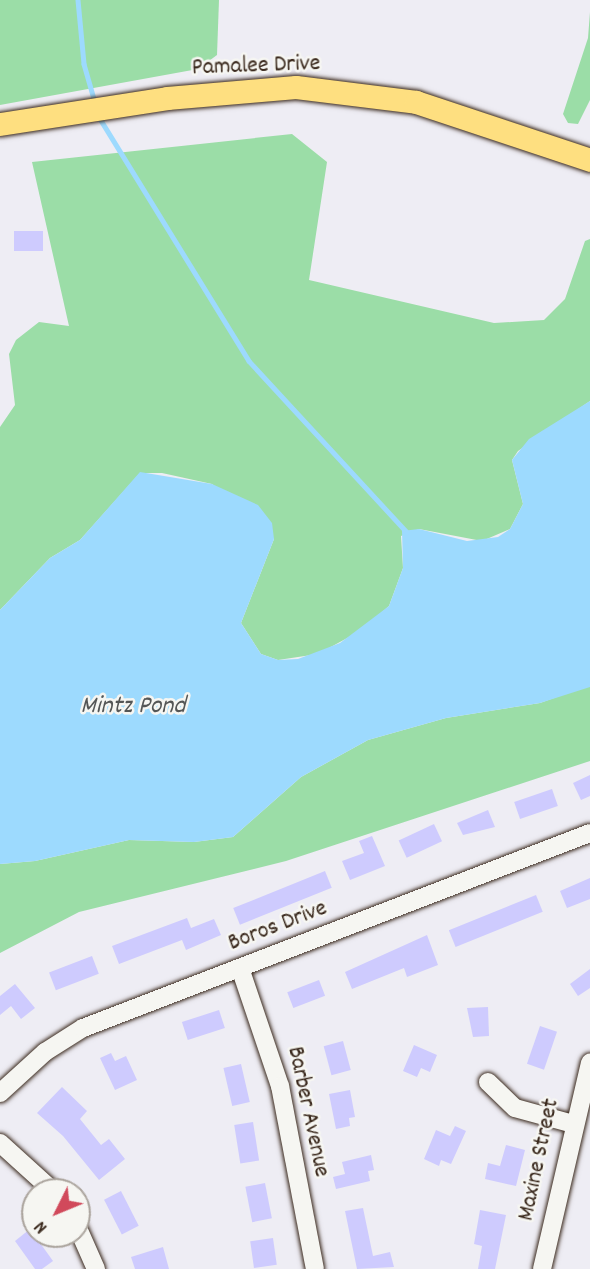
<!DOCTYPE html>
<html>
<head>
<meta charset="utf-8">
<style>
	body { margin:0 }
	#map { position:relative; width:590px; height:1269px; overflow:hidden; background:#eeedf4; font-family:Dekko,sans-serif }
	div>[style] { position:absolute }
	.green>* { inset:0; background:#9bdda7 }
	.water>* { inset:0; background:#9ddafe }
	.stream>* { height:4.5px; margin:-2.25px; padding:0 2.25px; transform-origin:2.25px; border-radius:2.25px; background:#9ddafe }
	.building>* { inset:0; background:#cecbfe; transform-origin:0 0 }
	.roads { filter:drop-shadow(0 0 2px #3b2a1e) drop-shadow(0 0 2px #3b2a1e) }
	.minor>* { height:18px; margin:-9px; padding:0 9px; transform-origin:9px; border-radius:9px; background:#f6f6f2 }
	.major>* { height:23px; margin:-11.5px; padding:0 11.5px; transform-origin:11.5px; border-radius:11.5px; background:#fedf80 }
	span { translate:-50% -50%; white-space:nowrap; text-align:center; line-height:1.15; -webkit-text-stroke:5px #f6f6f2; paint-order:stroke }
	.street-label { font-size:24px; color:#3b2a1e }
	.water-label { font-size:26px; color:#545656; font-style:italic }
	.north { position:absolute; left:21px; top:1178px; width:70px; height:70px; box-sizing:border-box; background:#f6f6f2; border:2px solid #aba49d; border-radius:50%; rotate:227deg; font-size:19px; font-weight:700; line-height:28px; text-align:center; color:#3b2a1e }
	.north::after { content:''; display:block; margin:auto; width:24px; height:32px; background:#d1495b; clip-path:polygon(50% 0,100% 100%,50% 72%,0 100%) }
</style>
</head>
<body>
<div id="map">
	<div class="green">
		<i style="clip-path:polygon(0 0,219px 0,217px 55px,198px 69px,0 105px)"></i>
		<i style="clip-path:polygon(590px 12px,590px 100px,578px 124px,568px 123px,563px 114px,588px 38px)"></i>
		<i style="clip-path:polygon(292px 134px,327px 162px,309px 280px,494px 323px,544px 320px,565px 299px,585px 241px,590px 239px,590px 401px,518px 451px,512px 460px,523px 504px,510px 529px,482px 541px,419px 529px,401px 536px,403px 568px,389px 606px,360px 631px,318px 654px,278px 660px,261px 654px,241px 623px,274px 539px,212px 484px,162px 473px,140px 473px,80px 540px,50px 558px,0 610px,0 427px,15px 405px,9px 354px,16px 340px,39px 322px,69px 326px,32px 162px)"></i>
		<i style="clip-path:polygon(590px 685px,590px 761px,286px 861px,79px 912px,0 953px,0 864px,35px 861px,129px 840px,194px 842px,233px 837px,301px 777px,368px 740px,446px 718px,540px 703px)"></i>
	</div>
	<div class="water">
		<i style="clip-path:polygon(590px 401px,590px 687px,540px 703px,446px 718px,368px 740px,301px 777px,233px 837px,194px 842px,129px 840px,35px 861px,0 864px,0 610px,50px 558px,80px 540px,140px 472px,212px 484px,258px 505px,272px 523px,274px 539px,241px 623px,261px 654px,278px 660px,298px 659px,340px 643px,389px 606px,403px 568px,402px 531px,419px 529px,467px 541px,498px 537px,510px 529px,523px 504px,512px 460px,529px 439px)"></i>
	</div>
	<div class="stream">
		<i style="left:78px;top:0;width:64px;rotate:84.6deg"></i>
		<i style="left:84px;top:64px;width:40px;rotate:74deg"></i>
		<i style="left:99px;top:117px;width:286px;rotate:58.4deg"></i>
		<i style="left:249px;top:361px;width:233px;rotate:47.3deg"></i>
	</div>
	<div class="building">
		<i style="left:14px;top:231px;width:29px;height:20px"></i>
		<i style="clip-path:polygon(590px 775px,590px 796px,581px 800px,573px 783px)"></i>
		<i style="left:552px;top:789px;width:18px;height:40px;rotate:71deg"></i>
		<i style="clip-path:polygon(488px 810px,495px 827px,463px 835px,457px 823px)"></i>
		<i style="left:434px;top:824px;width:19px;height:39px;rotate:65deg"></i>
		<i style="clip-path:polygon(372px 836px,385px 866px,350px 880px,342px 861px,364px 853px,359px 841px)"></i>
		<i style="left:325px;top:871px;width:18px;height:99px;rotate:68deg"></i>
		<i style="clip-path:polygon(590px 878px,590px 899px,567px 908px,560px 891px)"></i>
		<i style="left:536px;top:895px;width:18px;height:94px;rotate:68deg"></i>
		<i style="clip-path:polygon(187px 918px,191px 928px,214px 919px,221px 935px,186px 950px,182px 940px,119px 964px,112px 946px)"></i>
		<i style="clip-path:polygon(427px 935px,438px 965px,407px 977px,404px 968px,352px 989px,345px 972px)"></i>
		<i style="left:92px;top:956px;width:19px;height:46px;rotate:69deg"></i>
		<i style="clip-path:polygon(590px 969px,590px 988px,578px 996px,570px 984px)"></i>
		<i style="left:319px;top:980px;width:17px;height:34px;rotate:69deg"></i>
		<i style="clip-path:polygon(15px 984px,35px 1008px,21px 1019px,11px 1006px,0 1015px,0 996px)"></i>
		<i style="clip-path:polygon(488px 1007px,489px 1036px,473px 1037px,467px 1008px)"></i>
		<i style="left:219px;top:1010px;width:19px;height:39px;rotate:72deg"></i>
		<i style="left:540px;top:1026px;width:18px;height:40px;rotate:19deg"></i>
		<i style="left:343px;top:1041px;width:30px;height:20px;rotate:75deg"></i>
		<i style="clip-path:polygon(414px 1045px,437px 1055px,430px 1072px,421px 1068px,417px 1077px,403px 1071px)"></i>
		<i style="clip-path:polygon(111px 1053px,115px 1061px,126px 1056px,137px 1080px,115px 1090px,100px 1058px)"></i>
		<i style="left:241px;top:1064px;width:39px;height:18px;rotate:77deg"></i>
		<i style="clip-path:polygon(62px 1087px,87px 1111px,80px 1119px,101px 1145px,109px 1139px,125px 1159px,99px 1180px,63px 1136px,37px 1113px)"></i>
		<i style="clip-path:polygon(350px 1090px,355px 1117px,349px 1118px,350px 1126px,336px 1129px,329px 1094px)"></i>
		<i style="left:253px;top:1122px;width:39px;height:19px;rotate:81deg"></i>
		<i style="clip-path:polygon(455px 1126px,466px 1131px,451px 1164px,441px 1160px,439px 1166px,424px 1159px,436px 1130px,450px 1136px)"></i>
		<i style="clip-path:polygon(506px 1145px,525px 1150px,516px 1186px,485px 1179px,488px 1163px,500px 1166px)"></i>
		<i style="clip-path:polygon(371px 1155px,374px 1170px,368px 1171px,370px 1181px,336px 1189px,333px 1177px,345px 1174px,342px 1162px)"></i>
		<i style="left:265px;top:1183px;width:36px;height:20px;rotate:79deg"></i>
		<i style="left:121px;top:1191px;width:39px;height:19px;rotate:63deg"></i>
		<i style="clip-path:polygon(363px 1208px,373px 1256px,390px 1252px,394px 1267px,357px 1269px,345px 1211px)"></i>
		<i style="clip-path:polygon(480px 1210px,506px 1215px,495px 1269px,478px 1269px,482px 1246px,474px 1244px)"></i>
		<i style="clip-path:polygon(30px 1229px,53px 1261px,42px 1269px,35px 1269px,15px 1241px)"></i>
		<i style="left:273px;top:1238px;width:27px;height:23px;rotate:82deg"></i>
		<i style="clip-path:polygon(163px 1247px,169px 1269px,135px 1269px,131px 1257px)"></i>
	</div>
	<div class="roads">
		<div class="minor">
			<i style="left:240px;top:968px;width:125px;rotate:71.3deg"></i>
			<i style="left:280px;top:1086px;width:186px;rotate:79.2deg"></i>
			<i style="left:488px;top:1082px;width:37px;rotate:44deg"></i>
			<i style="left:515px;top:1108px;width:60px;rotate:15.4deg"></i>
			<i style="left:0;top:1093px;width:61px;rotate:-42.3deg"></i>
			<i style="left:45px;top:1052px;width:45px;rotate:-32.3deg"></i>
			<i style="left:83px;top:1028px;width:543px;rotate:-21.04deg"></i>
			<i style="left:0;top:1143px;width:73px;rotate:42.2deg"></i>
			<i style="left:77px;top:1226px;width:47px;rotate:66.2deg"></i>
			<i style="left:542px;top:1269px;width:212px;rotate:-76.9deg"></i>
		</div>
		<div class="major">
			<i style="left:0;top:124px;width:169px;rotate:-8.8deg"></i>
			<i style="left:167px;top:98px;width:129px;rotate:-4.9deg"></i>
			<i style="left:296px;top:87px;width:121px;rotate:7.1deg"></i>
			<i style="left:416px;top:102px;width:183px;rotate:18.4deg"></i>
		</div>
	</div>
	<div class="street-label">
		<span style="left:256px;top:67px;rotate:-2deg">Pamalee Drive</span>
		<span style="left:278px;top:927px;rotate:-21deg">Boros Drive</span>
		<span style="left:307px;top:1112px;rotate:78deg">Barber Avenue</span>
		<span style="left:540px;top:1160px;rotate:-78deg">Maxine Street</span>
	</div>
	<div class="water-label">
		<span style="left:133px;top:707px">Mintz Pond</span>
	</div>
	<div class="north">N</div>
</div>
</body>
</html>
